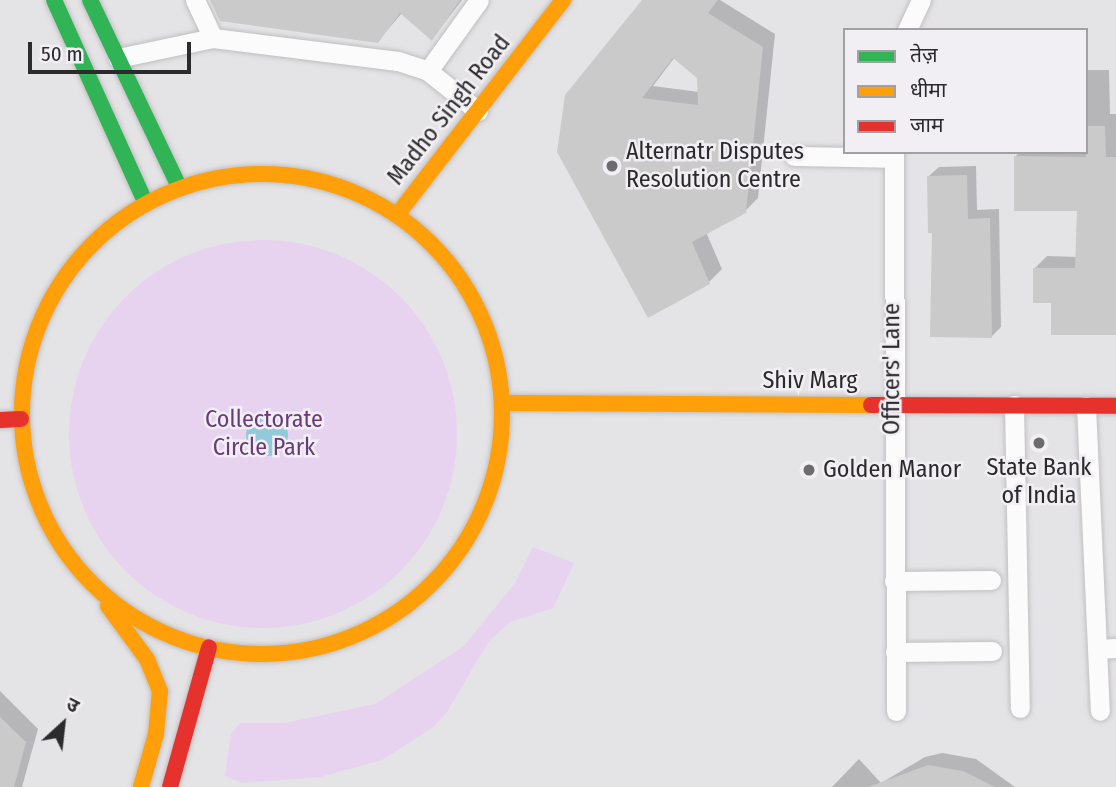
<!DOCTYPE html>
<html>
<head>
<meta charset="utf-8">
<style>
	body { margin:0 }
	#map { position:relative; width:1116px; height:787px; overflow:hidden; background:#e4e3e5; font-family:"Fira Sans Condensed","Noto Sans Devanagari",sans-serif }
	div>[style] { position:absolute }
	.green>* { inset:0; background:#e7d3f0 }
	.round { border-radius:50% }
	.water>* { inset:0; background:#93c9d8 }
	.shadow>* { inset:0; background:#0003 }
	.building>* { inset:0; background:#cbcaca }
	.roads { filter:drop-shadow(0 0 2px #c0bfc1) drop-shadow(0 0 2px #c0bfc1) }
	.street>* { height:19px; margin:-9.5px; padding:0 9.5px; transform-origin:9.5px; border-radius:9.5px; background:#fbfbfb }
	.fast>* { height:16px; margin:-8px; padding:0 8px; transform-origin:8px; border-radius:8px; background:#30b455 }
	.slow>* { height:16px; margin:-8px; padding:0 8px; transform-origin:8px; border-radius:8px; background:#ff9f0a }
	.slow>.ring { margin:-8px; padding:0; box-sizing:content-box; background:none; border:16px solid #ff9f0a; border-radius:50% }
	.jam>* { height:16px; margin:-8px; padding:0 8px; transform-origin:8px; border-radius:8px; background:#e5322d }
	.dots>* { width:19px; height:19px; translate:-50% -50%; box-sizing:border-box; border:4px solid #f2eff4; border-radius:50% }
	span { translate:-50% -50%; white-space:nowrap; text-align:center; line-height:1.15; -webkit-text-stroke:5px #f2eff4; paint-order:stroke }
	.street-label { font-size:24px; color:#2b2a2c }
	.poi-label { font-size:24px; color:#2b2a2c }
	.left { translate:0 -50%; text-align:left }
	.park-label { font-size:24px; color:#693b7a }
	.legend { position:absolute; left:843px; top:28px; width:245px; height:126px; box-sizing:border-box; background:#f2eff4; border:2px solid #a2a0a4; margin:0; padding:9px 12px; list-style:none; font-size:21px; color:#2b2a2c }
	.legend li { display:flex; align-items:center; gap:14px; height:35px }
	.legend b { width:35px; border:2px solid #a2a0a4 }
	.north { position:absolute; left:28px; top:689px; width:70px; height:70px; -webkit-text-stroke:5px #f2eff4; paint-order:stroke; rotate:27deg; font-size:19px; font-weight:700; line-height:28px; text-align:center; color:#2b2a2c }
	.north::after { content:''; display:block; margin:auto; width:24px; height:32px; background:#2b2a2c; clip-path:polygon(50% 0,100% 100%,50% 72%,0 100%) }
	.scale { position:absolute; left:28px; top:42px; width:163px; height:32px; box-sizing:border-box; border:4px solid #2b2a2c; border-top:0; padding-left:9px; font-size:21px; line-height:24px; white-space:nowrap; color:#2b2a2c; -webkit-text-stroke:5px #f2eff4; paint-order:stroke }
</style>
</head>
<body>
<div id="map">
	<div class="green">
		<i class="round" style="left:69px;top:240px;width:388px;height:388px"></i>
		<i style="clip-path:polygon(533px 547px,574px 563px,553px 608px,510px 622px,489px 641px,447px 712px,432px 728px,382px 760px,320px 777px,242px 783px,225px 776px,231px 734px,240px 723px,285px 723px,375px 704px,463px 647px,515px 583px)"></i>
	</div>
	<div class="water">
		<i class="round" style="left:246px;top:414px;width:42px;height:42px"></i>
	</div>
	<div class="shadow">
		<i style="clip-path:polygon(212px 0,462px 0,432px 39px,402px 13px,378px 41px)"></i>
		<i style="clip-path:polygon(evenodd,644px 0,720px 0,775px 34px,758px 198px,745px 211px,706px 232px,722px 269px,709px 282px,559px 152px,644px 0,675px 57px,698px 77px,699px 92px,653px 86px,675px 57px)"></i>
		<i style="clip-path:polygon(1086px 70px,1109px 70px,1110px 114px,1116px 114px,1116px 333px,1035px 268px,1047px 256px,1077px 257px,1079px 209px,1015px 157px,1020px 152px,1086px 152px)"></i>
		<i style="clip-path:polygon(976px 166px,977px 210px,999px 209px,1001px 327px,991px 337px,934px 232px,929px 176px,939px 167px)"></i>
		<i style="clip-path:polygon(0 691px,38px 729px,22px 787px,0 787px)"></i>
		<i style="clip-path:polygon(942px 753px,976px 759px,1015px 787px,832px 787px,859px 759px,881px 783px,925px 757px)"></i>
	</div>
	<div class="building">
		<i style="clip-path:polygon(210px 0,460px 0,432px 41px,400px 13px,378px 43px,220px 21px)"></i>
		<i style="clip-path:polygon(evenodd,642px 0,718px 0,708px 13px,763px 47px,746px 213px,692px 242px,710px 284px,648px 318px,557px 152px,565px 95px,642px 0,673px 58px,697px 78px,698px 105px,642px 98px,673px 58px)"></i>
		<i style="clip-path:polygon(1086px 126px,1105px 126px,1106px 157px,1116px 157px,1116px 335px,1051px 335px,1051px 303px,1033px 303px,1033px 268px,1075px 268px,1077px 211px,1014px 211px,1014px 156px,1086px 157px)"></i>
		<i style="clip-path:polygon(967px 175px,968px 219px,990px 218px,992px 338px,930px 337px,932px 233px,928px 233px,927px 176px)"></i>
		<i style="clip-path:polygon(0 717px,26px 742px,14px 787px,0 787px)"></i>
		<i style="clip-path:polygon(928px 765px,963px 771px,995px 787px,868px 787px)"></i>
	</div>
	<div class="roads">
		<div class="street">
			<i style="left:195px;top:0;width:42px;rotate:64.7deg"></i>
			<i style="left:907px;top:30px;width:33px;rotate:-65deg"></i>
			<i style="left:118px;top:58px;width:97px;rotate:-11.9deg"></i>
			<i style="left:213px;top:38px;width:186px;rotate:7.1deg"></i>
			<i style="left:398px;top:61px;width:32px;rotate:18deg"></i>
			<i style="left:428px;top:71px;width:64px;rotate:38.7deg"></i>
			<i style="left:428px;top:71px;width:87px;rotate:-54.3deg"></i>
			<i style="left:894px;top:152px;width:559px;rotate:89.8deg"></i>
			<i style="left:794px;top:156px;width:100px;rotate:1.1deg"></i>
			<i style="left:1014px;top:405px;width:303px;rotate:88.9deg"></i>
			<i style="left:1086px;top:406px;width:305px;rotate:87.4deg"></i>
			<i style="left:894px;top:581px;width:97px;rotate:-0.6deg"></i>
			<i style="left:1097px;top:649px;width:19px;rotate:-3deg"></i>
			<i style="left:895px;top:652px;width:97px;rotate:-0.6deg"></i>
		</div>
		<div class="fast">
			<i style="left:54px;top:0;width:218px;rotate:65.7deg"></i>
			<i style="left:90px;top:0;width:209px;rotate:64.5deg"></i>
		</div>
		<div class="slow">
			<i class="ring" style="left:22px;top:174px;width:464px;height:464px"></i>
			<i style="left:397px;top:215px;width:272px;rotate:-52.3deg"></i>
			<i style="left:504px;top:403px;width:367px;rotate:0.3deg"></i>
			<i style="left:108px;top:606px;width:66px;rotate:53.7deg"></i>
			<i style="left:147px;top:659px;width:35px;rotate:68deg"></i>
			<i style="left:160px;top:691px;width:43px;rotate:95.3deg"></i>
			<i style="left:156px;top:734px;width:55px;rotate:105.8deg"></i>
		</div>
		<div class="jam">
			<i style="left:871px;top:405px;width:245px;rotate:0.2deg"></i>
			<i style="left:0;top:420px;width:21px;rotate:-3deg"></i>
			<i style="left:170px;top:787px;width:145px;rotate:-74.4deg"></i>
		</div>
	</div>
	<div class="dots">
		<i style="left:612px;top:166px;background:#6c6b6d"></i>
		<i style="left:1039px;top:443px;background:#6c6b6d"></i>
		<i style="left:809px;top:470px;background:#6c6b6d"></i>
	</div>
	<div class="street-label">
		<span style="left:449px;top:110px;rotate:-52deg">Madho Singh Road</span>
		<span style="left:892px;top:369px;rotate:-90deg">Officers' Lane</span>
		<span style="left:810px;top:381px">Shiv Marg</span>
	</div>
	<div class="poi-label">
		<span class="left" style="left:626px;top:166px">Alternatr Disputes<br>Resolution Centre</span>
		<span style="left:1039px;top:482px">State Bank<br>of India</span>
		<span class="left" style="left:823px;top:470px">Golden Manor</span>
	</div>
	<div class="park-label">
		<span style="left:264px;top:434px">Collectorate<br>Circle Park</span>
	</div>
	<ul class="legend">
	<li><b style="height:9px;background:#30b455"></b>तेज़</li>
	<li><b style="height:9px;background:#ff9f0a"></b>धीमा</li>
	<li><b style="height:9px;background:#e5322d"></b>जाम</li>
	</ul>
	<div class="north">उ</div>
	<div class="scale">50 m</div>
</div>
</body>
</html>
